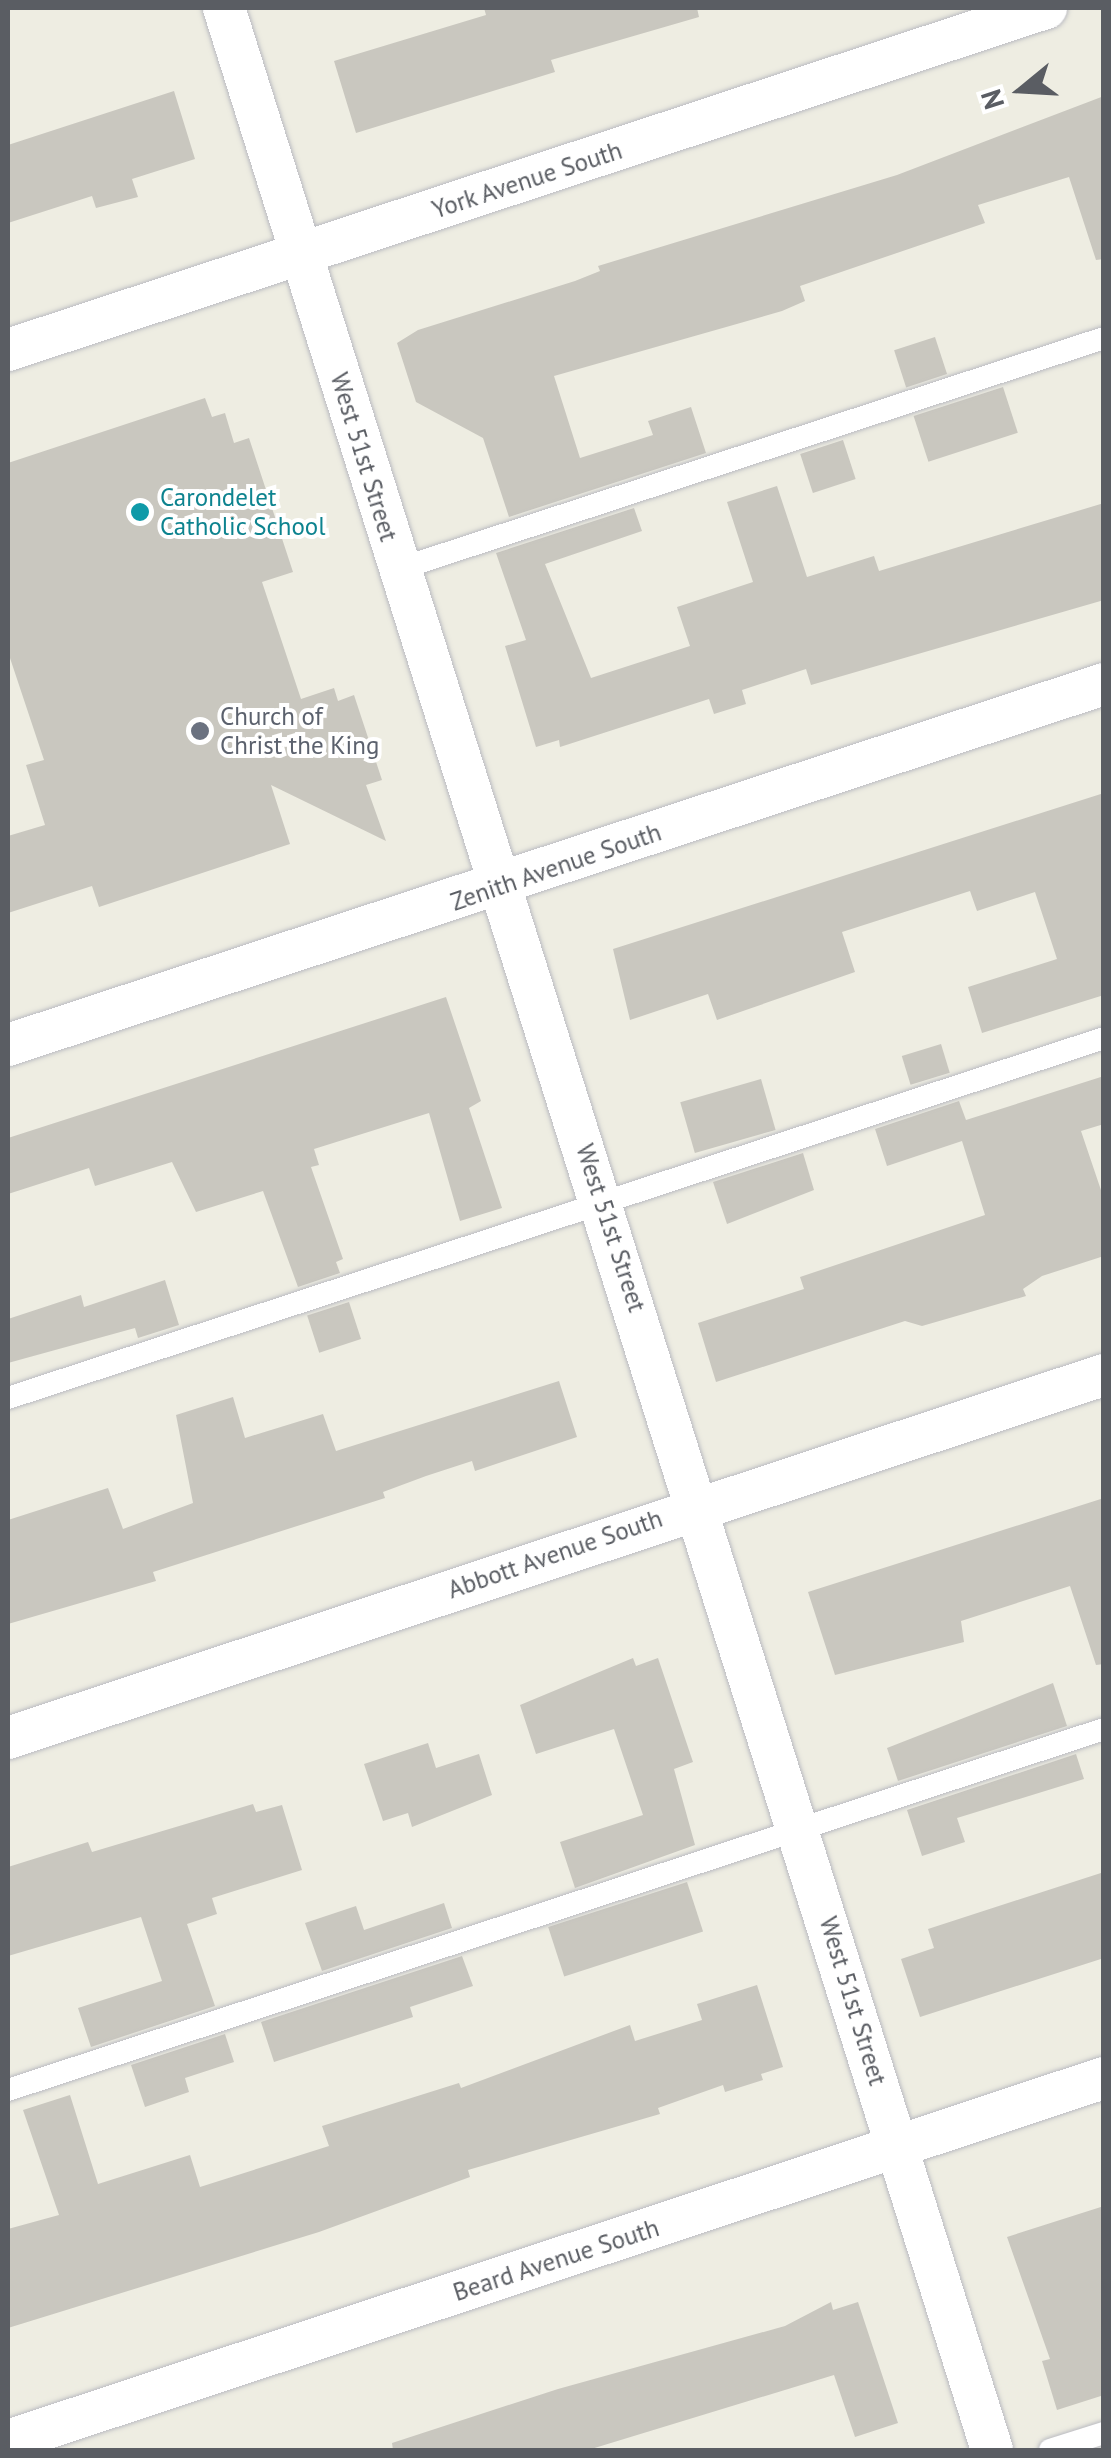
<!DOCTYPE html>
<html>
<head>
<meta charset="utf-8">
<style>
	body { margin:0 }
	#map { position:relative; width:1111px; height:2458px; overflow:hidden; background:#eeede2; font-family:"PT Sans",sans-serif }
	div>[style] { position:absolute }
	.building>* { inset:0; background:#c9c7bf; transform-origin:0 0 }
	.roads { filter:drop-shadow(0 0 2px #babbc1) drop-shadow(0 0 2px #babbc1) }
	.lane>* { height:22px; margin:-11px; padding:0 11px; transform-origin:11px; border-radius:11px; background:#fff }
	.street>* { height:42px; margin:-21px; padding:0 21px; transform-origin:21px; border-radius:21px; background:#fff }
	.dots>* { width:28px; height:28px; translate:-50% -50%; box-sizing:border-box; border:5px solid #fff; border-radius:50% }
	span { translate:-50% -50%; white-space:nowrap; text-align:center; line-height:1.15; -webkit-text-stroke:8px #fff; paint-order:stroke }
	.street-label { font-size:25px; color:#5a5d63 }
	.culture-label { font-size:25px; color:#0d838f }
	.left { translate:0 -50%; text-align:left }
	.worship-label { font-size:25px; color:#5b616d }
	.frame { position:absolute; inset:0; border:10px solid #5a5d63; pointer-events:none }
	.north { position:absolute; left:971px; top:40px; width:100px; height:100px; -webkit-text-stroke:8px #fff; paint-order:stroke; rotate:252deg; font-size:28px; font-weight:700; line-height:40px; text-align:center; color:#5a5d63 }
	.north::after { content:''; display:block; margin:auto; width:35px; height:45px; background:#5a5d63; clip-path:polygon(50% 0,100% 100%,50% 72%,0 100%) }
</style>
</head>
<body>
<div id="map">
	<div class="building">
		<i style="clip-path:polygon(484px 8px,697px 8px,699px 17px,551px 60px,555px 72px,356px 133px,334px 61px,486px 15px)"></i>
		<i style="clip-path:polygon(174px 91px,195px 159px,132px 179px,138px 197px,96px 208px,92px 196px,8px 223px,8px 145px)"></i>
		<i style="clip-path:polygon(1104px 96px,1104px 259px,1096px 260px,1069px 177px,978px 205px,985px 223px,800px 286px,805px 301px,782px 311px,554px 376px,580px 458px,653px 435px,648px 421px,691px 407px,706px 453px,509px 517px,483px 438px,416px 402px,397px 343px,418px 330px,575px 281px,600px 271px,598px 266px,897px 175px)"></i>
		<i style="left:935px;top:337px;width:39px;height:43px;rotate:72deg"></i>
		<i style="left:1003px;top:387px;width:48px;height:94px;rotate:72deg"></i>
		<i style="clip-path:polygon(205px 398px,212px 417px,225px 413px,234px 443px,249px 438px,293px 572px,262px 582px,301px 699px,334px 688px,338px 701px,354px 695px,382px 780px,366px 785px,386px 841px,271px 785px,290px 844px,99px 907px,92px 886px,8px 913px,8px 836px,45px 825px,26px 765px,44px 760px,8px 652px,8px 463px)"></i>
		<i style="left:843px;top:440px;width:41px;height:45px;rotate:72deg"></i>
		<i style="clip-path:polygon(777px 486px,807px 577px,874px 556px,879px 571px,1104px 503px,1104px 600px,811px 685px,806px 669px,742px 690px,746px 704px,714px 714px,709px 699px,560px 747px,559px 740px,536px 747px,505px 646px,526px 640px,496px 553px,634px 508px,642px 531px,545px 564px,591px 678px,690px 646px,677px 607px,753px 582px,727px 502px)"></i>
		<i style="clip-path:polygon(1104px 793px,1104px 995px,982px 1033px,968px 987px,1057px 959px,1035px 892px,977px 911px,970px 891px,842px 932px,855px 972px,717px 1020px,708px 994px,630px 1020px,613px 949px)"></i>
		<i style="clip-path:polygon(446px 997px,481px 1101px,469px 1108px,502px 1208px,460px 1221px,429px 1113px,314px 1149px,319px 1165px,311px 1167px,343px 1259px,336px 1262px,340px 1273px,298px 1287px,263px 1191px,196px 1212px,172px 1162px,95px 1186px,89px 1168px,8px 1194px,8px 1138px)"></i>
		<i style="left:941px;top:1044px;width:30px;height:41px;rotate:73deg"></i>
		<i style="clip-path:polygon(1104px 1076px,1104px 1124px,1081px 1131px,1104px 1199px,1104px 1256px,1042px 1276px,1023px 1289px,1026px 1296px,922px 1326px,905px 1321px,716px 1382px,698px 1323px,804px 1289px,800px 1277px,985px 1215px,962px 1141px,887px 1166px,875px 1129px,959px 1101px,966px 1120px)"></i>
		<i style="left:761px;top:1079px;width:53px;height:84px;rotate:74deg"></i>
		<i style="clip-path:polygon(803px 1153px,814px 1190px,727px 1224px,713px 1182px)"></i>
		<i style="clip-path:polygon(165px 1280px,179px 1325px,138px 1338px,135px 1328px,8px 1363px,8px 1319px,81px 1295px,84px 1307px)"></i>
		<i style="left:349px;top:1302px;width:39px;height:44px;rotate:72deg"></i>
		<i style="clip-path:polygon(559px 1381px,577px 1437px,475px 1471px,472px 1461px,426px 1476px,383px 1492px,385px 1498px,153px 1572px,156px 1581px,8px 1624px,8px 1520px,108px 1488px,123px 1529px,193px 1503px,176px 1415px,233px 1397px,245px 1438px,323px 1414px,336px 1451px)"></i>
		<i style="clip-path:polygon(1104px 1498px,1104px 1664px,1096px 1665px,1070px 1586px,961px 1621px,964px 1642px,835px 1675px,808px 1592px)"></i>
		<i style="clip-path:polygon(633px 1658px,636px 1666px,658px 1658px,693px 1762px,674px 1769px,695px 1845px,575px 1888px,560px 1842px,643px 1815px,614px 1729px,536px 1754px,520px 1705px)"></i>
		<i style="clip-path:polygon(1053px 1683px,1067px 1726px,898px 1781px,887px 1748px)"></i>
		<i style="clip-path:polygon(428px 1743px,436px 1768px,479px 1754px,492px 1795px,412px 1827px,408px 1813px,383px 1821px,364px 1764px)"></i>
		<i style="clip-path:polygon(1076px 1754px,1084px 1779px,957px 1818px,965px 1842px,922px 1856px,907px 1810px)"></i>
		<i style="clip-path:polygon(253px 1804px,256px 1812px,282px 1805px,302px 1870px,212px 1898px,217px 1914px,187px 1924px,215px 2006px,91px 2047px,78px 2008px,162px 1981px,141px 1917px,8px 1956px,8px 1867px,88px 1842px,92px 1852px)"></i>
		<i style="clip-path:polygon(1104px 1872px,1104px 1958px,920px 2017px,901px 1959px,934px 1948px,928px 1929px)"></i>
		<i style="left:687px;top:1882px;width:52px;height:146px;rotate:72deg"></i>
		<i style="clip-path:polygon(444px 1903px,452px 1928px,322px 1971px,305px 1923px,356px 1906px,364px 1930px)"></i>
		<i style="clip-path:polygon(462px 1956px,473px 1986px,410px 2007px,413px 2017px,274px 2062px,261px 2022px)"></i>
		<i style="clip-path:polygon(757px 1985px,783px 2067px,761px 2074px,763px 2080px,725px 2092px,723px 2085px,658px 2108px,660px 2114px,468px 2170px,470px 2177px,319px 2232px,8px 2328px,8px 2229px,59px 2215px,23px 2110px,70px 2095px,98px 2184px,190px 2155px,200px 2187px,329px 2146px,322px 2126px,459px 2083px,461px 2088px,630px 2025px,635px 2041px,702px 2020px,697px 2004px)"></i>
		<i style="clip-path:polygon(225px 2034px,234px 2062px,185px 2078px,189px 2092px,145px 2107px,131px 2065px)"></i>
		<i style="clip-path:polygon(1104px 2206px,1104px 2395px,1057px 2410px,1042px 2361px,1050px 2359px,1007px 2237px)"></i>
		<i style="clip-path:polygon(831px 2302px,833px 2310px,858px 2302px,898px 2423px,855px 2437px,834px 2375px,588px 2450px,393px 2450px,392px 2443px,558px 2389px,785px 2326px)"></i>
	</div>
	<div class="roads">
		<div class="lane">
			<i style="left:399px;top:569px;width:742px;rotate:-18.14deg"></i>
			<i style="left:8px;top:1398px;width:1154px;rotate:-18.18deg"></i>
			<i style="left:8px;top:2090px;width:1154px;rotate:-18.23deg"></i>
			<i style="left:1050px;top:2450px;width:57px;rotate:-17.5deg"></i>
		</div>
		<div class="street">
			<i style="left:224px;top:8px;width:2560px;rotate:72.54deg"></i>
			<i style="left:8px;top:350px;width:1093px;rotate:-18.24deg"></i>
			<i style="left:8px;top:1045px;width:1154px;rotate:-18.23deg"></i>
			<i style="left:8px;top:1738px;width:1155px;rotate:-18.33deg"></i>
			<i style="left:8px;top:2441px;width:1155px;rotate:-18.33deg"></i>
		</div>
	</div>
	<div class="dots">
		<i style="left:140px;top:512px;background:#0f9aa8"></i>
		<i style="left:200px;top:731px;background:#6b7280"></i>
	</div>
	<div class="street-label">
		<span style="left:527px;top:180px;rotate:-18deg">York Avenue South</span>
		<span style="left:364px;top:457px;rotate:73deg">West 51st Street</span>
		<span style="left:556px;top:867px;rotate:-19deg">Zenith Avenue South</span>
		<span style="left:611px;top:1228px;rotate:72deg">West 51st Street</span>
		<span style="left:555px;top:1554px;rotate:-19deg">Abbott Avenue South</span>
		<span style="left:853px;top:2001px;rotate:73deg">West 51st Street</span>
		<span style="left:556px;top:2260px;rotate:-18deg">Beard Avenue South</span>
	</div>
	<div class="culture-label">
		<span class="left" style="left:160px;top:512px">Carondelet<br>Catholic School</span>
	</div>
	<div class="worship-label">
		<span class="left" style="left:220px;top:731px">Church of<br>Christ the King</span>
	</div>
	<div class="frame"></div>
	<div class="north">N</div>
</div>
</body>
</html>
